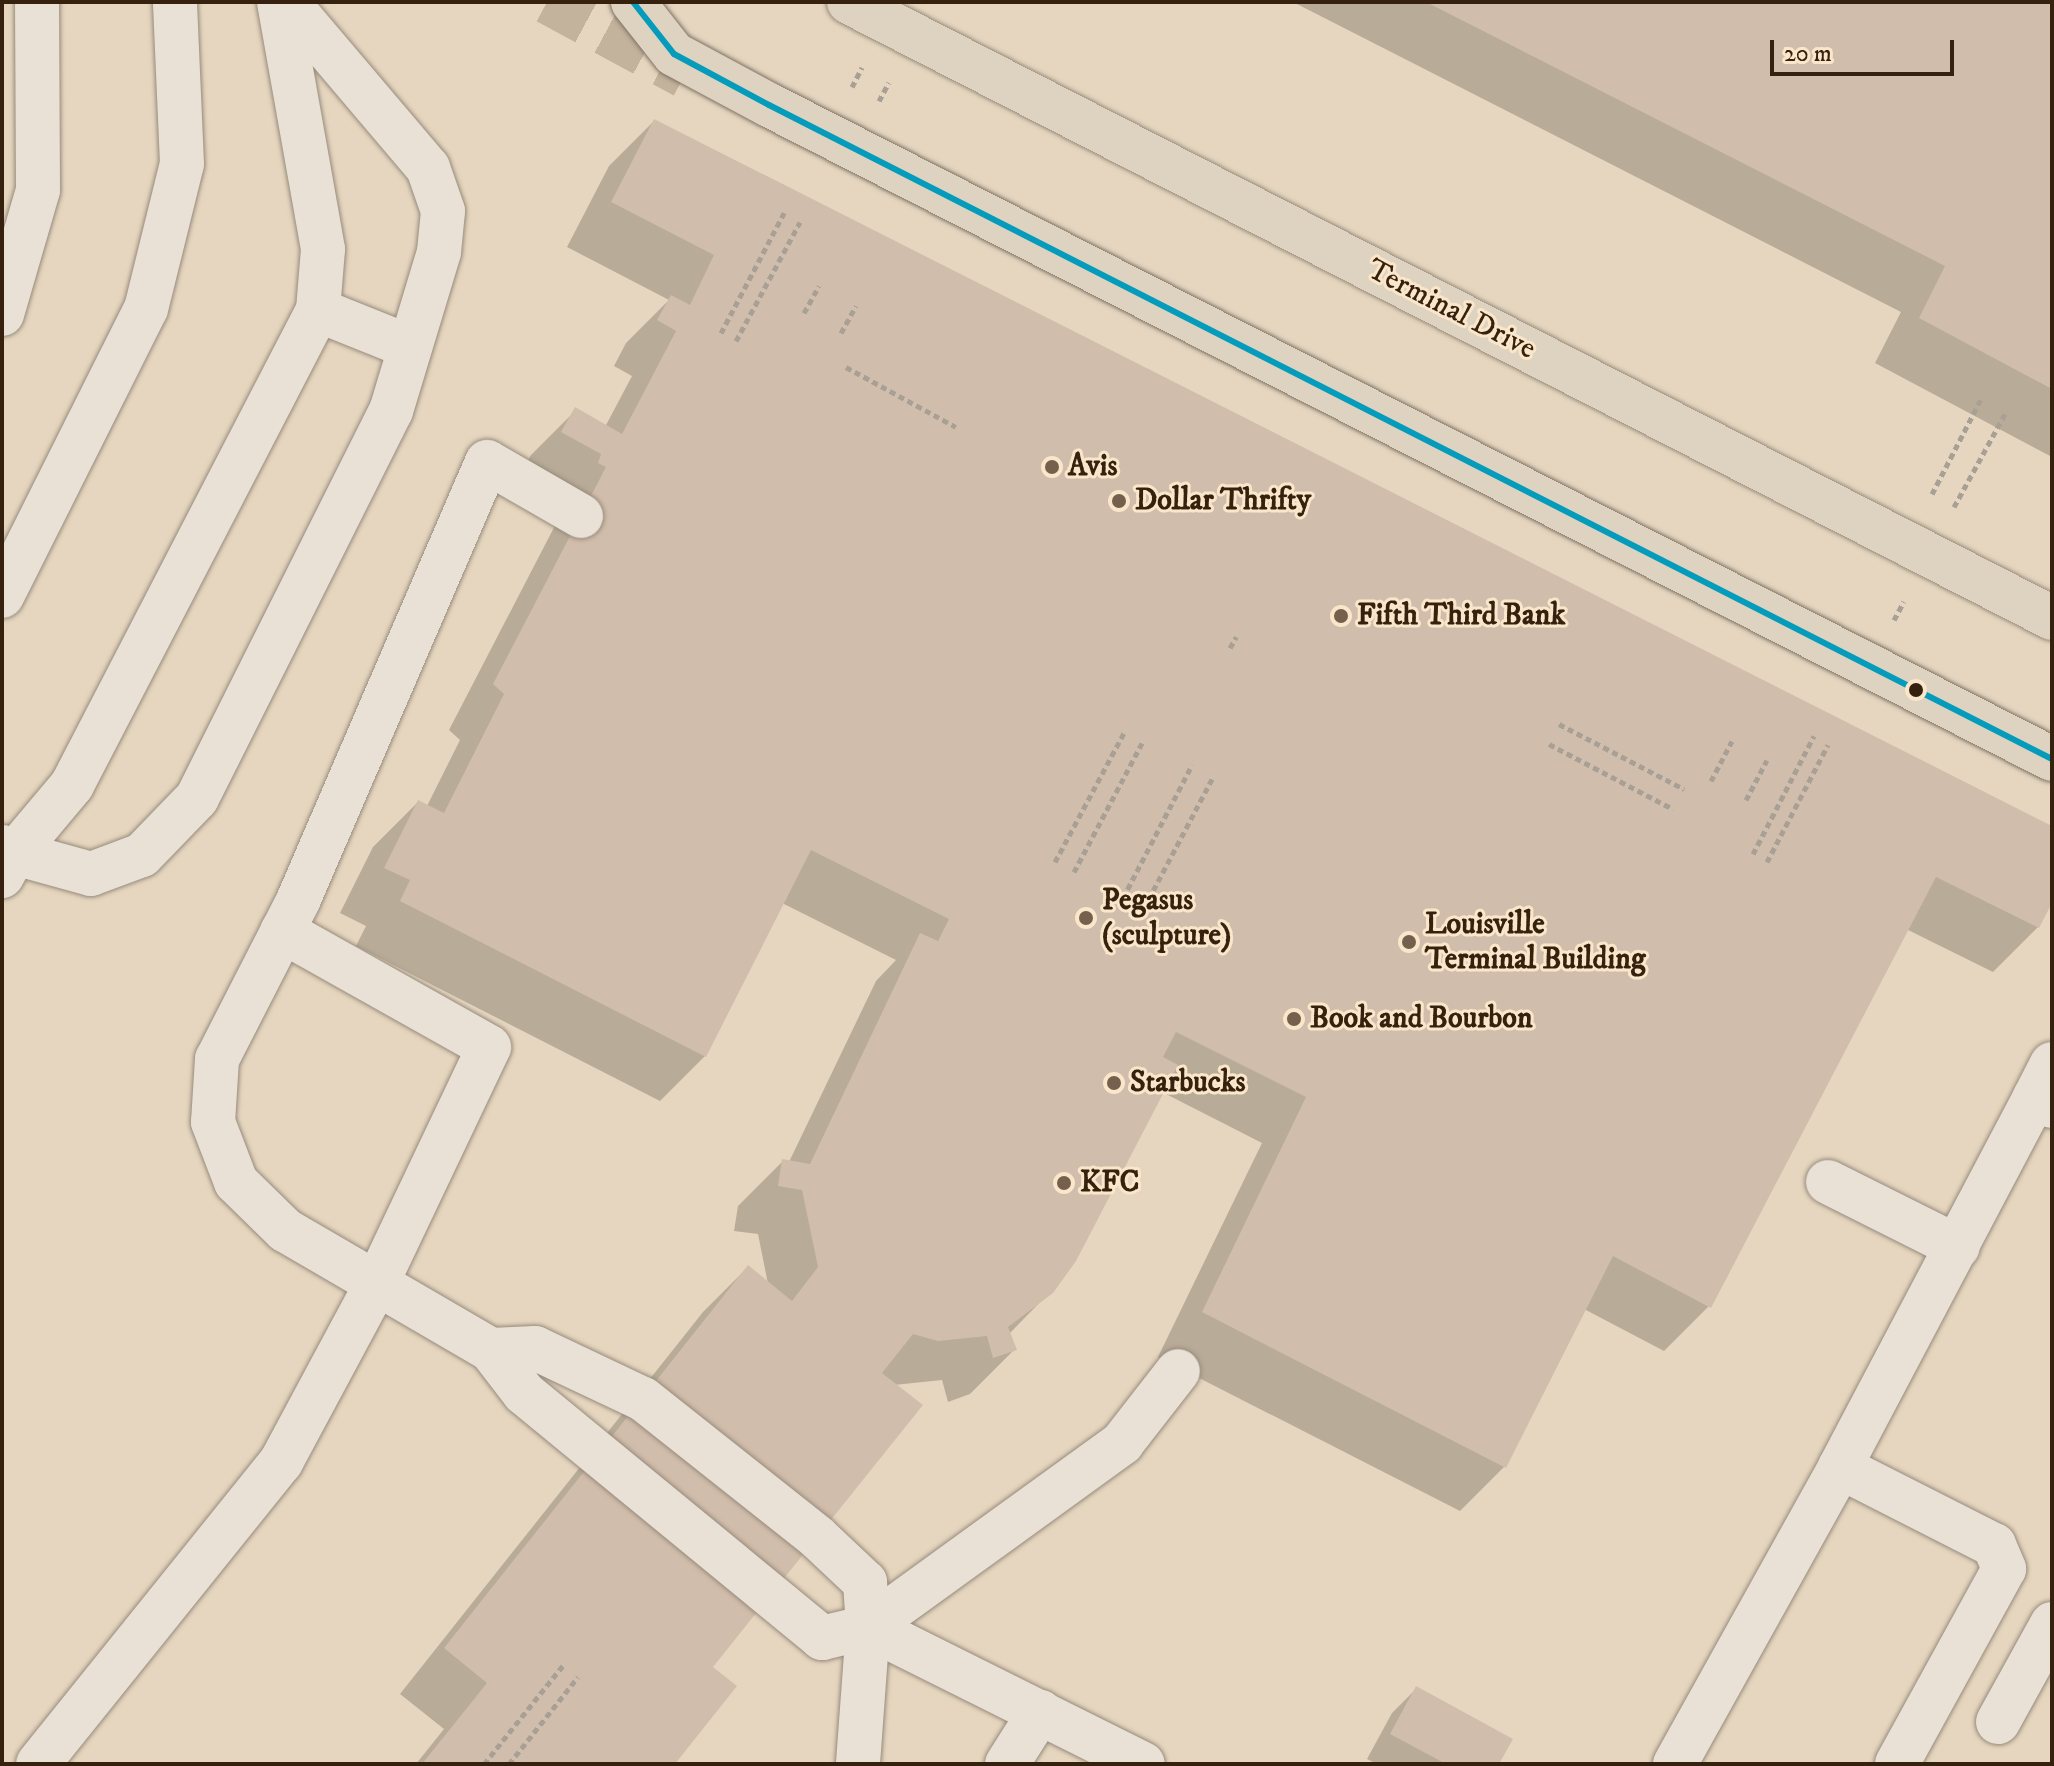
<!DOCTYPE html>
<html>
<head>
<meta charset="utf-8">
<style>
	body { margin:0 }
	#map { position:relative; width:2054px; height:1766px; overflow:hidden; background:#e6d6bf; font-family:"IM FELL DW Pica",serif }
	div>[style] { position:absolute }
	.shadow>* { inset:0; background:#0003 }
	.building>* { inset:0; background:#d1bdab }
	.minor-tunnel>* { height:44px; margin-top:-22px; transform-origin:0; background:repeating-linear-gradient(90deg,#c3b29c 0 44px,transparent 0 66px) }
	.path>* { height:5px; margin-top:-2.5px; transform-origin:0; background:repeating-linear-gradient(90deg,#a8a095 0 6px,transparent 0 10px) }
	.roads { filter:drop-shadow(0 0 2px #978b7c) drop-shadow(0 0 2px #978b7c) }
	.minor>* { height:44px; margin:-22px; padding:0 22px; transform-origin:22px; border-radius:22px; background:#e9e1d6 }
	.major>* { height:44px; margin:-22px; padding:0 22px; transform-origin:22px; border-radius:22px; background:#ded2c1 }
	.bridges { filter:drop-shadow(0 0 2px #7e7365) drop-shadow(0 0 2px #7e7365) }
	.major-bridge>* { height:44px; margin:-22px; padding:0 22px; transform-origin:22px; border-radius:22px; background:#ded2c1 }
	.bus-1>* { height:6px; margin:-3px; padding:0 3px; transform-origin:3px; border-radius:3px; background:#059bbb }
	.dots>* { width:22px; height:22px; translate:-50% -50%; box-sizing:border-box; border:4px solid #fae6ca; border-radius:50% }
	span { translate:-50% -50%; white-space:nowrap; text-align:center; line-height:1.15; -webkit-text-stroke:6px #fae6ca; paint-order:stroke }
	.street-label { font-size:30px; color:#36210e }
	.poi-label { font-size:30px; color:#36210e; font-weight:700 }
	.left { translate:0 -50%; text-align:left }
	.frame { position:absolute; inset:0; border:4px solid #36210e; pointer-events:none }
	.scale { position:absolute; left:1770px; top:40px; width:184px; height:36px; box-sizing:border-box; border:4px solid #36210e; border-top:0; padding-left:10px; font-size:24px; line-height:28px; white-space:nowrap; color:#36210e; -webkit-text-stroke:6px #fae6ca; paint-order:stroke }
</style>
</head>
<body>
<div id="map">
	<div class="shadow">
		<i style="clip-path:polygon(1293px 2px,2052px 2px,2052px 457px,1875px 363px,1901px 312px)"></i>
		<i style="clip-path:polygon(654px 121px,2052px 829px,2052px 898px,2038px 927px,1993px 972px,1906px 929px,1709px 1306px,1664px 1351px,1584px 1309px,1505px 1466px,1460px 1511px,1158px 1357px,1262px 1143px,1162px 1092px,1051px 1291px,1009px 1334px,1015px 1349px,970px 1394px,948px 1402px,942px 1380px,894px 1385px,710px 1667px,672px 1764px,416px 1764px,444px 1729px,400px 1694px,703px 1312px,748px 1267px,768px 1284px,758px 1234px,734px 1231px,738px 1206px,783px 1161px,789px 1162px,876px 981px,896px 960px,782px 903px,705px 1056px,660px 1101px,356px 946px,366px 926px,340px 913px,373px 847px,418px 802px,427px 806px,460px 740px,449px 730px,562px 512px,518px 478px,531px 455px,576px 410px,605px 427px,632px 376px,614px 366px,626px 343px,669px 300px,567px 247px,609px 166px)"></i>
		<i style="clip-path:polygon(1416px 1689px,1497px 1764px,1377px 1764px,1367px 1759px,1392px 1713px)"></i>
	</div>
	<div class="building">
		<i style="clip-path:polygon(1426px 2px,2052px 2px,2052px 389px,1919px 318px,1945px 266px)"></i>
		<i style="clip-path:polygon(654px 119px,2052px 826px,2052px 903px,2039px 928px,1936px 877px,1711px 1308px,1613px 1256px,1506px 1468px,1202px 1312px,1306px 1097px,1176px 1032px,1163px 1057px,1178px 1065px,1076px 1261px,1053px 1293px,1008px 1327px,1017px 1350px,993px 1358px,987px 1336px,938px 1341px,913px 1334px,882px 1373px,923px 1405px,713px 1667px,737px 1686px,675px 1764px,422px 1764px,487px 1683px,444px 1648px,748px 1265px,792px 1301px,818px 1267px,802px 1190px,778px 1186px,782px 1159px,810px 1164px,920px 933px,938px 941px,949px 919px,811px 850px,706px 1057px,400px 901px,410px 880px,384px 868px,418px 800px,444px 813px,504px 694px,493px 684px,606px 467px,598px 463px,601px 454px,561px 432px,575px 407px,622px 434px,676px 331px,657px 320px,671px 295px,690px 305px,714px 255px,611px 202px)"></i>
		<i style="clip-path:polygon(1416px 1686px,1513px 1739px,1499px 1764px,1446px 1764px,1390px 1734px)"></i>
	</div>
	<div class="minor-tunnel">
		<i style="left:547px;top:2px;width:156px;rotate:28.4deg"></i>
	</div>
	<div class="path">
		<i style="left:852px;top:87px;width:22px;rotate:-63deg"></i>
		<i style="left:879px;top:101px;width:21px;rotate:-62deg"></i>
		<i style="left:804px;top:313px;width:31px;rotate:-61deg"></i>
		<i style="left:721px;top:333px;width:136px;rotate:-62.3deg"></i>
		<i style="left:841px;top:333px;width:31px;rotate:-61deg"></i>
		<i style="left:736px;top:341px;width:135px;rotate:-61.7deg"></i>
		<i style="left:846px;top:367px;width:125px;rotate:28.6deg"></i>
		<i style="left:1932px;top:494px;width:107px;rotate:-62.7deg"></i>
		<i style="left:1954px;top:507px;width:108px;rotate:-61.3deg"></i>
		<i style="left:1894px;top:620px;width:21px;rotate:-62deg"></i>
		<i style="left:1230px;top:648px;width:13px;rotate:-61deg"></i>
		<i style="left:1559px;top:724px;width:141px;rotate:27.5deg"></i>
		<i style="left:1549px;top:744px;width:140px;rotate:27.7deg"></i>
		<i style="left:1711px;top:781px;width:45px;rotate:-62.3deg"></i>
		<i style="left:1746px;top:800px;width:45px;rotate:-62.3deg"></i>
		<i style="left:1753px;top:854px;width:133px;rotate:-62.7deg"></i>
		<i style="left:1055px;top:862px;width:149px;rotate:-61.9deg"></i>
		<i style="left:1767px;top:862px;width:132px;rotate:-62.5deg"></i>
		<i style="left:1074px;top:872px;width:148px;rotate:-62.2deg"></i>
		<i style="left:1123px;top:898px;width:150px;rotate:-62.6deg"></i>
		<i style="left:1144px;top:908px;width:148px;rotate:-62.2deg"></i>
		<i style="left:484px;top:1764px;width:128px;rotate:-51.3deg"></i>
		<i style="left:509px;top:1764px;width:111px;rotate:-51.6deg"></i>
	</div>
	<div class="roads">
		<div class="minor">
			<i style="left:318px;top:310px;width:99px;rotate:21.9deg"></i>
			<i style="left:2px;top:314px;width:129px;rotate:-73.8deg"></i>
			<i style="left:38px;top:190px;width:188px;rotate:-90.3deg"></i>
			<i style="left:581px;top:516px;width:108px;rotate:-150.1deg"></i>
			<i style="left:487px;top:462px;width:476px;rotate:113.3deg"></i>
			<i style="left:299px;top:899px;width:180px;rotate:117.1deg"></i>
			<i style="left:217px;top:1059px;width:63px;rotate:93.6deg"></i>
			<i style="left:213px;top:1122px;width:64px;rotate:69deg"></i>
			<i style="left:236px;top:1182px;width:69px;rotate:44.4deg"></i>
			<i style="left:285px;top:1230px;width:238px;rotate:30.2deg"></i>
			<i style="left:491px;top:1350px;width:54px;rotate:52.5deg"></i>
			<i style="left:524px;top:1393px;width:386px;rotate:39.4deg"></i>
			<i style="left:822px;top:1638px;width:47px;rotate:-13.4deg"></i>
			<i style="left:868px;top:1627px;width:314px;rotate:-35.9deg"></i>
			<i style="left:1122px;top:1443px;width:91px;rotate:-52.1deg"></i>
			<i style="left:2px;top:596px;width:321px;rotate:-63.4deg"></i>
			<i style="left:146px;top:309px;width:149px;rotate:-76.1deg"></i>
			<i style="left:182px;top:164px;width:162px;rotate:-92.5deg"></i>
			<i style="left:2px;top:847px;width:14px;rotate:25deg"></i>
			<i style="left:15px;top:853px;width:89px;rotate:-50deg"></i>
			<i style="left:72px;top:785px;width:535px;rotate:-62.62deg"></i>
			<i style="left:318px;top:310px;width:61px;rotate:-85.3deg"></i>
			<i style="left:323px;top:249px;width:251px;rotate:-100.1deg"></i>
			<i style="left:2px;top:876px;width:26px;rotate:-61deg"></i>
			<i style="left:15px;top:853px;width:79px;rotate:15.4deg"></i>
			<i style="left:91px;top:874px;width:54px;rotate:-20.4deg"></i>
			<i style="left:142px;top:855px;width:79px;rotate:-46deg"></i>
			<i style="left:197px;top:798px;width:433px;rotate:-63.4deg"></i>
			<i style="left:391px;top:411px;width:166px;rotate:-73.2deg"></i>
			<i style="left:439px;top:252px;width:41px;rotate:-84.4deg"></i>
			<i style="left:443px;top:211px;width:46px;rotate:-109.2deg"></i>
			<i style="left:428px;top:168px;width:218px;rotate:-130.3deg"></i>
			<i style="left:2035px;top:1097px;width:37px;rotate:-63deg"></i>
			<i style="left:1828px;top:1182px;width:145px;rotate:26.6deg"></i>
			<i style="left:491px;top:1350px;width:44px;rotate:-2.6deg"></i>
			<i style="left:535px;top:1348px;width:119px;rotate:25.3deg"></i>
			<i style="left:643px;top:1399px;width:222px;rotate:38.4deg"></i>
			<i style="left:817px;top:1537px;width:66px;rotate:43.2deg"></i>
			<i style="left:865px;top:1582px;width:45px;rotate:86.2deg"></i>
			<i style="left:868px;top:1627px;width:137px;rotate:94.2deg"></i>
			<i style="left:1840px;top:1467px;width:173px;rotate:26.9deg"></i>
			<i style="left:1994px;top:1545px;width:26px;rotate:67deg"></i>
			<i style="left:2004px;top:1569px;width:222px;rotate:118.8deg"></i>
			<i style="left:868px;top:1627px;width:307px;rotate:26.5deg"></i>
			<i style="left:1998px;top:1722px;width:112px;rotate:-61.1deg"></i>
			<i style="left:38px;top:1764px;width:388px;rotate:-51.2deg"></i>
			<i style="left:281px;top:1462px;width:203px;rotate:-61.8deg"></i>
			<i style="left:377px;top:1283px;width:261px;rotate:-64.6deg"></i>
			<i style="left:489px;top:1047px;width:237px;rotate:-150.7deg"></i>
			<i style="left:1007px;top:1764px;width:62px;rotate:-57.6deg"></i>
			<i style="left:1675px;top:1764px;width:340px;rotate:-60.9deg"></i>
			<i style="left:1840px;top:1467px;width:418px;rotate:-62.2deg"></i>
			<i style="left:2035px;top:1097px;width:19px;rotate:28deg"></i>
		</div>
		<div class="major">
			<i style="left:849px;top:2px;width:1352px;rotate:27.11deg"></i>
		</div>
	</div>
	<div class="bridges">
		<div class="major-bridge">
			<i style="left:633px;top:2px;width:66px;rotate:51.7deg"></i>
			<i style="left:674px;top:54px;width:108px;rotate:28.2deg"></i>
			<i style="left:769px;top:105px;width:1440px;rotate:27.01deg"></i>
		</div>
	</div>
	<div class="bus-1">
		<i style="left:633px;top:2px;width:66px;rotate:51.7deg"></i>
		<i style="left:674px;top:54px;width:108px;rotate:28.2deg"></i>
		<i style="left:769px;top:105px;width:1440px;rotate:27.01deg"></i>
	</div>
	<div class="dots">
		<i style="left:1052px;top:467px;background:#74604c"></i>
		<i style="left:1119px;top:501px;background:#74604c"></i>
		<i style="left:1341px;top:616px;background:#74604c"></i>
		<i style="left:1916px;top:690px;background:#36210e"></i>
		<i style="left:1086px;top:918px;background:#74604c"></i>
		<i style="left:1409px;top:942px;background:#74604c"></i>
		<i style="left:1294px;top:1019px;background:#74604c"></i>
		<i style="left:1114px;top:1083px;background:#74604c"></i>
		<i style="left:1064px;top:1183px;background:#74604c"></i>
	</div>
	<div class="street-label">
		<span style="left:1451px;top:310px;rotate:27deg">Terminal Drive</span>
	</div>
	<div class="poi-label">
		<span class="left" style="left:1068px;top:467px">Avis</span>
		<span class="left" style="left:1135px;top:501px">Dollar Thrifty</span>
		<span class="left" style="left:1357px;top:616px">Fifth Third Bank</span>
		<span class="left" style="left:1102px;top:918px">Pegasus<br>(sculpture)</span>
		<span class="left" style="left:1425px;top:942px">Louisville<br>Terminal Building</span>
		<span class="left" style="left:1310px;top:1019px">Book and Bourbon</span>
		<span class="left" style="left:1130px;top:1083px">Starbucks</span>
		<span class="left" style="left:1080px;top:1183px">KFC</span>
	</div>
	<div class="frame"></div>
	<div class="scale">20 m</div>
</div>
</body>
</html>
